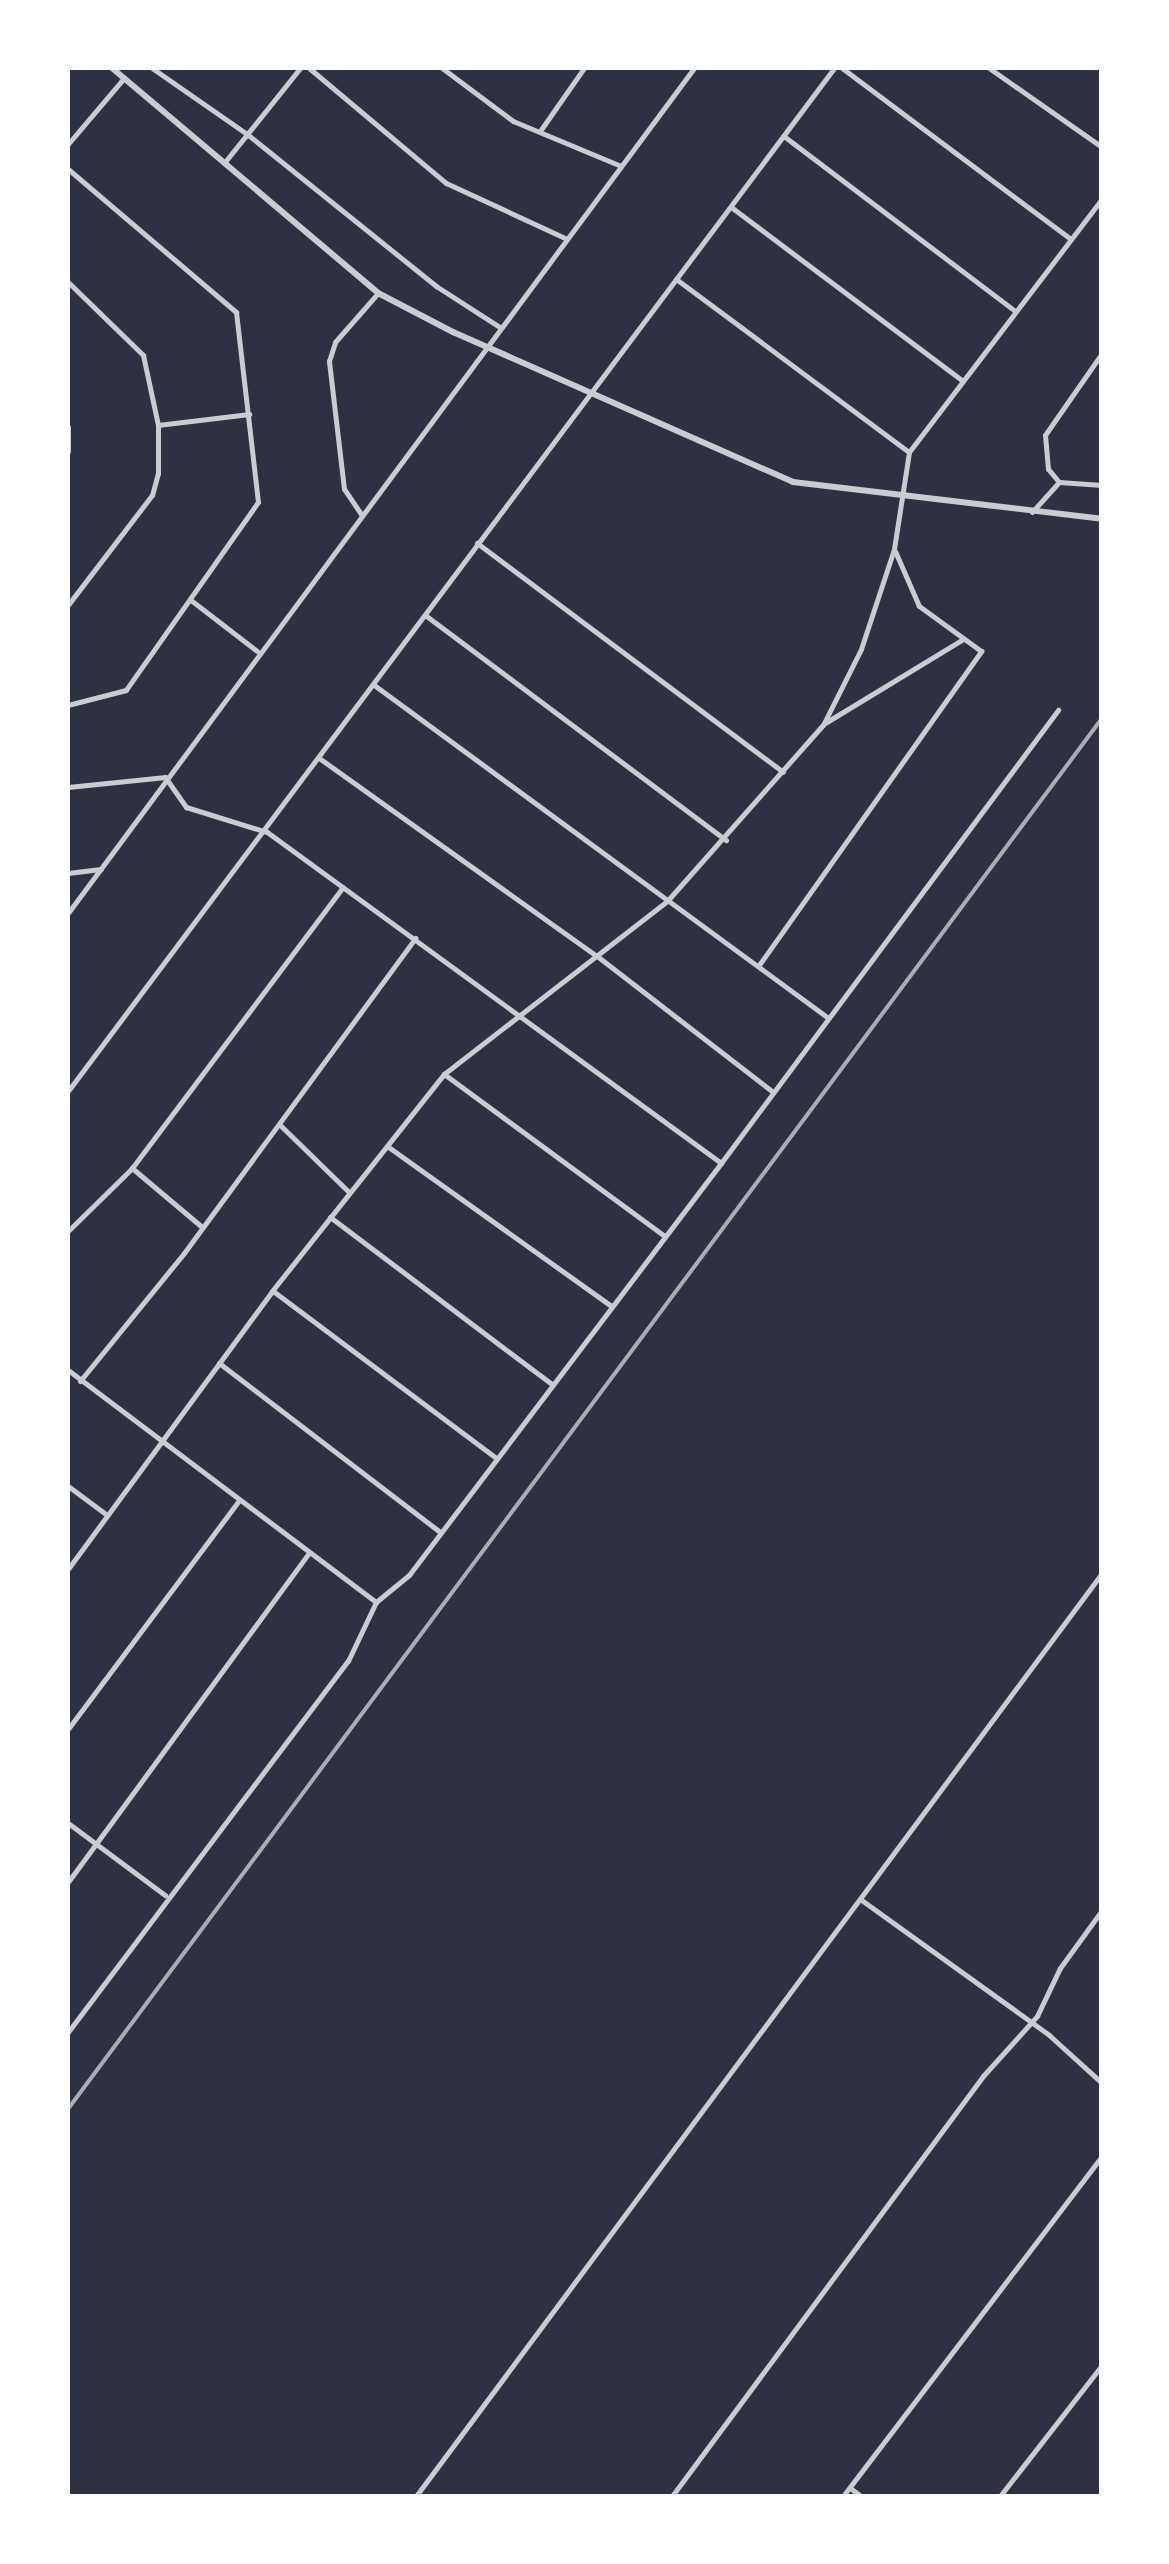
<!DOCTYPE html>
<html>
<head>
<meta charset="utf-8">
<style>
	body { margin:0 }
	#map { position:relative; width:1169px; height:2564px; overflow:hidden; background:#2d3142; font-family:Rubik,sans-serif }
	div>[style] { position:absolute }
	.minor>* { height:5px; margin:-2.5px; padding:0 2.5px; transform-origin:2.5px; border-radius:2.5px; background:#caccd0 }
	.tertiary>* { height:6px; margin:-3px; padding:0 3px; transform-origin:3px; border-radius:3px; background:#caccd0 }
	.rail>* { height:4px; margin:-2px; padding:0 2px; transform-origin:2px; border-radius:2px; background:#abadb3 }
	span { translate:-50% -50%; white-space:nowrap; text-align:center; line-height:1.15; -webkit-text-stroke:9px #fff; paint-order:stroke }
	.frame { position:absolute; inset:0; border:70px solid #fff; pointer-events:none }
</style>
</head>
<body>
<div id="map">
	<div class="minor">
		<i style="left:152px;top:68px;width:116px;rotate:34.8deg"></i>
		<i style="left:247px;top:134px;width:243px;rotate:38.8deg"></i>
		<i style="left:436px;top:286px;width:74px;rotate:32.8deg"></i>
		<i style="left:309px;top:68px;width:179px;rotate:40deg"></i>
		<i style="left:446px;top:183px;width:131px;rotate:24.8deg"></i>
		<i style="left:442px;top:68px;width:89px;rotate:36.7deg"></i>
		<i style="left:513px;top:121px;width:117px;rotate:22.6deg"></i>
		<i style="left:842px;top:68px;width:284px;rotate:36.8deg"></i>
		<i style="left:989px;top:68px;width:138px;rotate:35deg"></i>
		<i style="left:540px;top:131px;width:77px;rotate:-55.1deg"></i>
		<i style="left:785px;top:137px;width:287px;rotate:37.1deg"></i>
		<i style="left:68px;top:144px;width:87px;rotate:-49.7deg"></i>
		<i style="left:224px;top:163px;width:122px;rotate:-51.3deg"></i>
		<i style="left:68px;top:169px;width:221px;rotate:40.4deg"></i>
		<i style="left:236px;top:312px;width:191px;rotate:83.4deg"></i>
		<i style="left:258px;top:502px;width:230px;rotate:125.1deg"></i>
		<i style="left:126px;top:690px;width:60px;rotate:165.5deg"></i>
		<i style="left:731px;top:207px;width:290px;rotate:36.9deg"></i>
		<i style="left:676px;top:279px;width:290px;rotate:36.6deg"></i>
		<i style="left:68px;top:282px;width:105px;rotate:44.2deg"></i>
		<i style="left:143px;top:355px;width:72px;rotate:77.9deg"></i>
		<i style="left:158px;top:425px;width:48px;rotate:90deg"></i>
		<i style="left:158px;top:473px;width:23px;rotate:105deg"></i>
		<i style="left:152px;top:495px;width:138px;rotate:127.4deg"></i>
		<i style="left:158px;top:425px;width:92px;rotate:-6.9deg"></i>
		<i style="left:68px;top:427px;width:24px;rotate:90deg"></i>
		<i style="left:1059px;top:482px;width:17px;rotate:-130deg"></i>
		<i style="left:1048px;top:469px;width:34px;rotate:-95deg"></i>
		<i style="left:1045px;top:435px;width:100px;rotate:-55.2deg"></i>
		<i style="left:1032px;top:512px;width:40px;rotate:-48deg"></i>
		<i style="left:1059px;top:482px;width:43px;rotate:4deg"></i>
		<i style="left:361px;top:514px;width:30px;rotate:-124deg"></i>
		<i style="left:344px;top:489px;width:129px;rotate:-96.7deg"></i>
		<i style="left:329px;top:361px;width:20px;rotate:-72deg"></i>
		<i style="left:335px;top:342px;width:65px;rotate:-48.7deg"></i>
		<i style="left:477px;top:543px;width:382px;rotate:36.8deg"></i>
		<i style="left:192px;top:601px;width:82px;rotate:37.6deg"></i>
		<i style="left:425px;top:615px;width:376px;rotate:36.8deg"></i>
		<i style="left:374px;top:685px;width:562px;rotate:36.24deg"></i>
		<i style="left:825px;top:723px;width:162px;rotate:-31.3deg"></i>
		<i style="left:319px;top:758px;width:341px;rotate:35.5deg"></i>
		<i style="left:597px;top:956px;width:222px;rotate:37.7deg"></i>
		<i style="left:68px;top:787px;width:98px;rotate:-5.9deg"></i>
		<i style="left:165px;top:777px;width:37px;rotate:55deg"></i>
		<i style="left:186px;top:807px;width:85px;rotate:17.2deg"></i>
		<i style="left:267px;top:832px;width:562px;rotate:36.09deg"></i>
		<i style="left:721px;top:1163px;width:565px;rotate:-53.35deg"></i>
		<i style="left:68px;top:873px;width:33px;rotate:-7deg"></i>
		<i style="left:68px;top:913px;width:1052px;rotate:-53.47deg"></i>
		<i style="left:759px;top:965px;width:385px;rotate:-54.7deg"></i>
		<i style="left:981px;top:651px;width:77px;rotate:-144deg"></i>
		<i style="left:919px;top:606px;width:60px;rotate:-113.6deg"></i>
		<i style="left:444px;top:1074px;width:272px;rotate:36.3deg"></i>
		<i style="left:68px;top:1091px;width:1278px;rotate:-53.17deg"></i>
		<i style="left:280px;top:1125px;width:96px;rotate:44.2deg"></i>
		<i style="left:387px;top:1146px;width:274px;rotate:35.5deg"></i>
		<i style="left:330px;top:1217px;width:276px;rotate:37deg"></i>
		<i style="left:202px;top:1227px;width:92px;rotate:-139.9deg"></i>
		<i style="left:132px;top:1168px;width:351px;rotate:-53.1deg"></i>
		<i style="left:68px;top:1231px;width:90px;rotate:-44.5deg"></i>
		<i style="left:273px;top:1291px;width:277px;rotate:36.8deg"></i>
		<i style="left:219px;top:1363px;width:277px;rotate:37.4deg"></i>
		<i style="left:68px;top:1370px;width:386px;rotate:37deg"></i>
		<i style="left:80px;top:1381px;width:165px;rotate:-50.9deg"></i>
		<i style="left:184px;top:1253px;width:391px;rotate:-53.7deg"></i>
		<i style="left:68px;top:1486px;width:49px;rotate:36.6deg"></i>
		<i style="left:68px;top:1569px;width:345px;rotate:-53.7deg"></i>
		<i style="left:272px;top:1291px;width:277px;rotate:-51.6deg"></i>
		<i style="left:444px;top:1074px;width:284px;rotate:-37.8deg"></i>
		<i style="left:668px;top:900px;width:234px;rotate:-48.5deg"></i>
		<i style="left:823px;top:725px;width:85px;rotate:-63.4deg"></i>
		<i style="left:861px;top:649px;width:105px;rotate:-71.7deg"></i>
		<i style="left:894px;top:549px;width:98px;rotate:-81.2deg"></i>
		<i style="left:909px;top:452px;width:318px;rotate:-52.7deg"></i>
		<i style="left:68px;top:1729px;width:284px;rotate:-53.2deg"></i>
		<i style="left:68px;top:1823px;width:121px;rotate:36.6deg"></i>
		<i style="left:68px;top:1882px;width:406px;rotate:-53.8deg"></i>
		<i style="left:860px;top:1899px;width:233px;rotate:35.7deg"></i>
		<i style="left:1049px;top:2035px;width:72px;rotate:42.2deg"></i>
		<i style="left:68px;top:2032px;width:465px;rotate:-53deg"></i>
		<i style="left:348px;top:1661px;width:65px;rotate:-64.6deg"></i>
		<i style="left:376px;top:1602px;width:43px;rotate:-39.3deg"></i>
		<i style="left:409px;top:1575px;width:517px;rotate:-52.86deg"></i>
		<i style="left:850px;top:2488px;width:14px;rotate:36deg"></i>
		<i style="left:416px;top:2496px;width:1150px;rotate:-53.38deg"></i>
		<i style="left:672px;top:2496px;width:523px;rotate:-53.48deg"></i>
		<i style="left:983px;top:2076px;width:81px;rotate:-48deg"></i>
		<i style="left:1037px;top:2016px;width:53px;rotate:-64.4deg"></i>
		<i style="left:1060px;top:1968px;width:72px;rotate:-54.1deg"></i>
		<i style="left:843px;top:2496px;width:427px;rotate:-52.7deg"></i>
		<i style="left:1000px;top:2496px;width:166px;rotate:-52.1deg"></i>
	</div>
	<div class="tertiary">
		<i style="left:112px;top:68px;width:348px;rotate:40.2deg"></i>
		<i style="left:378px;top:293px;width:85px;rotate:27.5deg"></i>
		<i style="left:453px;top:332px;width:372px;rotate:23.8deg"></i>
		<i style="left:793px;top:482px;width:311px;rotate:6.8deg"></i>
	</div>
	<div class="rail">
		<i style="left:68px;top:2109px;width:1733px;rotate:-53.37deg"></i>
	</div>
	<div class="frame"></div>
</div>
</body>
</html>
